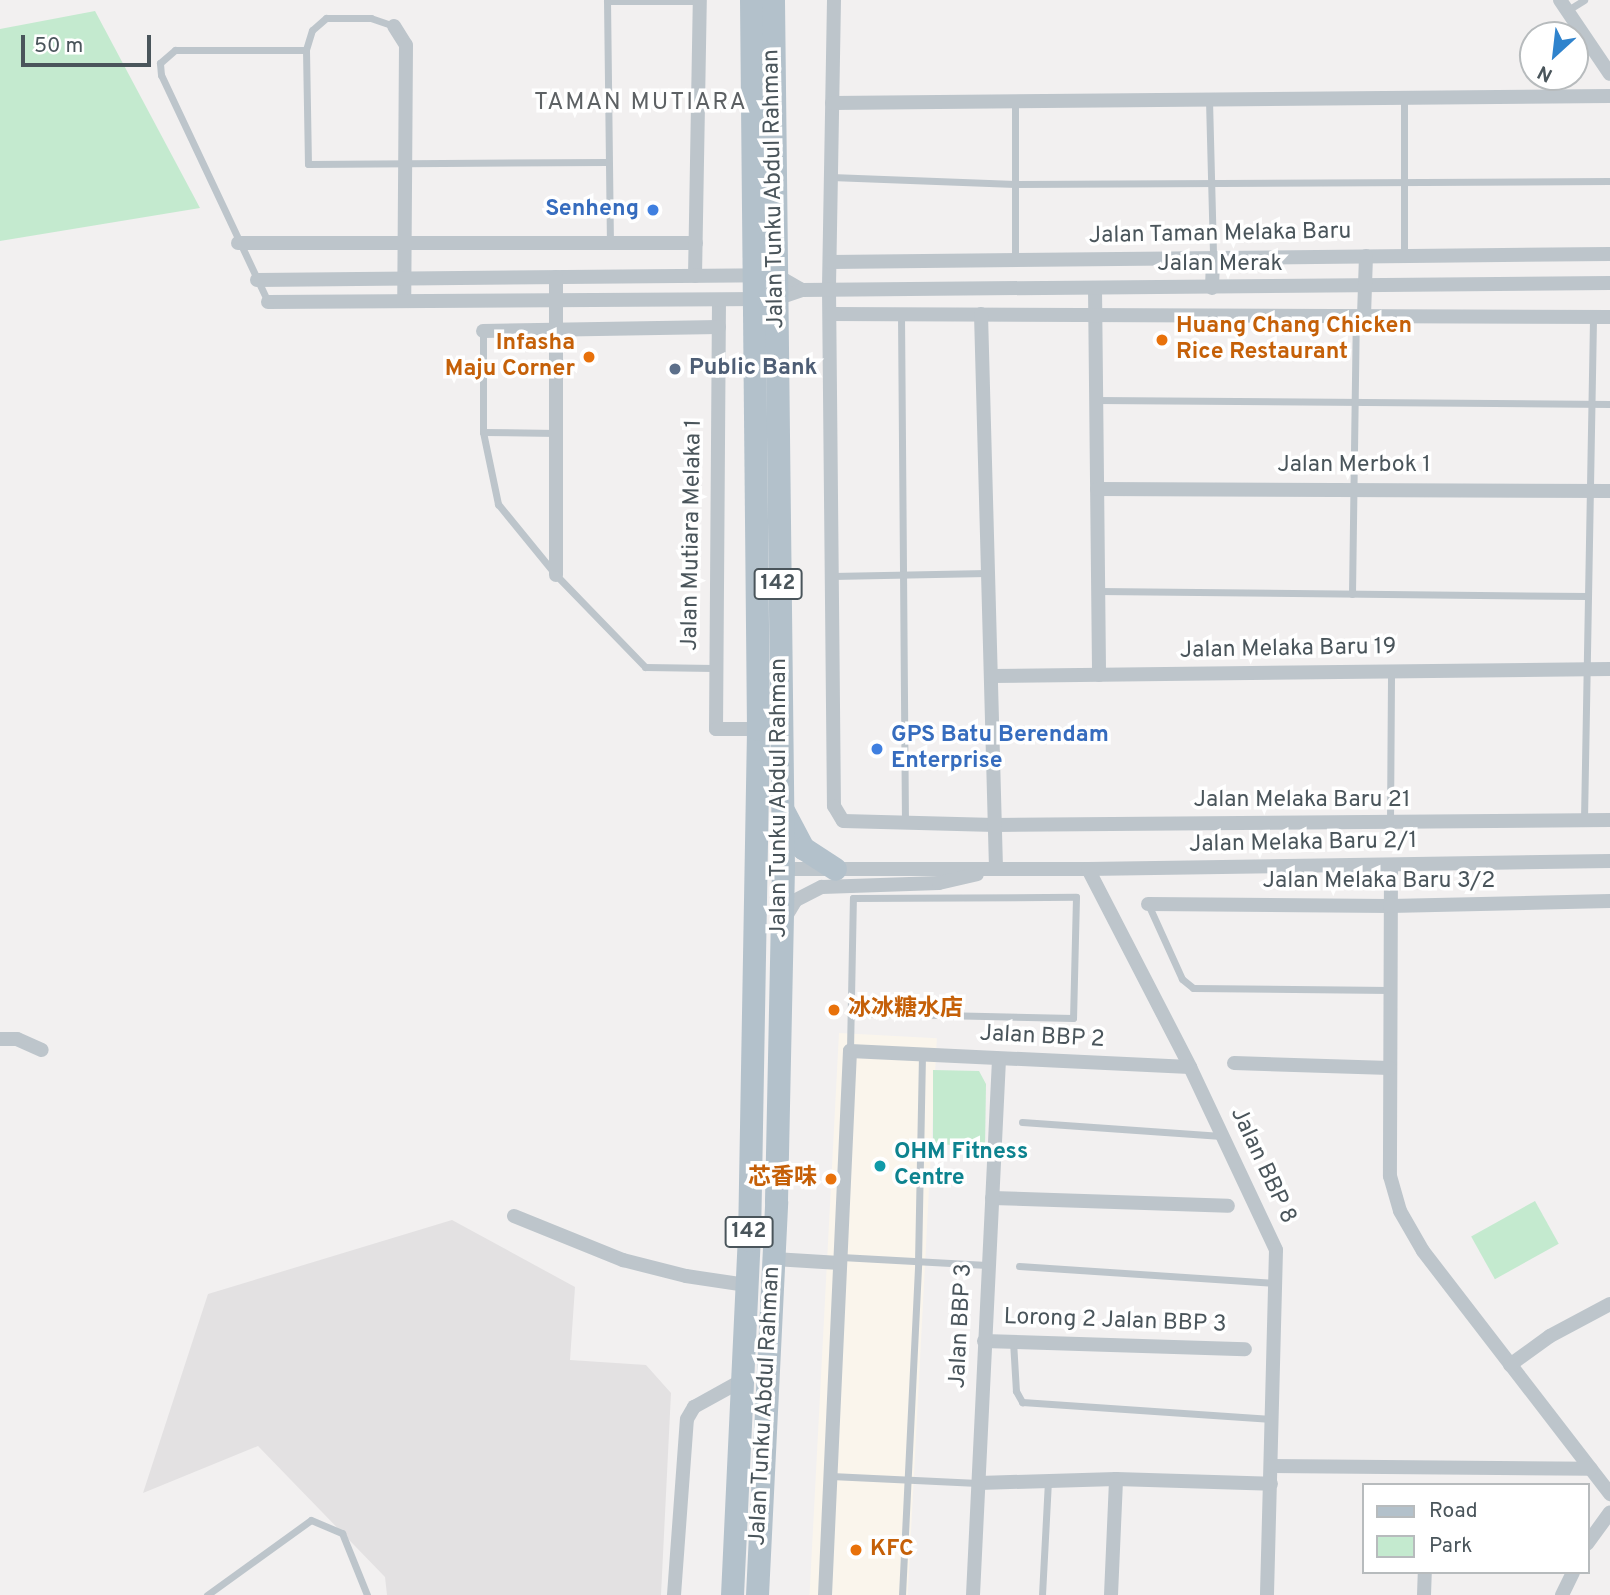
<!DOCTYPE html>
<html>
<head>
<meta charset="utf-8">
<style>
	body { margin:0 }
	#map { position:relative; width:1610px; height:1595px; overflow:hidden; background:#f2f0f0; font-family:Overpass,"Noto Sans SC",sans-serif }
	div>[style] { position:absolute }
	.commercial>* { inset:0; background:#faf5ec; transform-origin:0 0 }
	.education>* { inset:0; background:#e3e1e2 }
	.green>* { inset:0; background:#c4eacf; transform-origin:0 0 }
	.service>* { height:7px; margin:-3.5px; padding:0 3.5px; transform-origin:3.5px; border-radius:3.5px; background:#bdc5cb }
	.minor>* { height:14px; margin:-7px; padding:0 7px; transform-origin:7px; border-radius:7px; background:#bdc5cb }
	.primary>* { height:23px; margin:-11.5px; padding:0 11.5px; transform-origin:11.5px; border-radius:11.5px; background:#b3c1cb }
	.dots>* { width:19px; height:19px; translate:-50% -50%; box-sizing:border-box; border:4px solid #fff; border-radius:50% }
	span { translate:-50% -50%; white-space:nowrap; text-align:center; line-height:1.15; -webkit-text-stroke:7px #fff; paint-order:stroke }
	.shield-label span { padding:2px 5px; background:#fff; border:2px solid; border-radius:5px; -webkit-text-stroke-width:0 }
	.shield-label { font-size:21px; color:#4a555b; font-weight:700 }
	.street-label { font-size:23px; color:#4a555b }
	.shop-label { font-size:23px; color:#366cbe; font-weight:700 }
	.right { translate:-100% -50%; text-align:right }
	.left { translate:0 -50%; text-align:left }
	.food-label { font-size:23px; color:#c56008; font-weight:700 }
	.service-label { font-size:23px; color:#4e5e75; font-weight:700 }
	.culture-label { font-size:23px; color:#0d838f; font-weight:700 }
	.neighbourhood-label { font-size:24px; color:#5d6164; letter-spacing:2px }
	.legend { position:absolute; left:1362px; top:1483px; width:228px; height:91px; box-sizing:border-box; background:#fff; border:2px solid #b7bbbd; margin:0; padding:9px 12px; list-style:none; font-size:21px; color:#4a555b }
	.legend li { display:flex; align-items:center; gap:14px; height:35px }
	.legend b { width:35px; border:2px solid #b7bbbd }
	.north { position:absolute; left:1519px; top:21px; width:70px; height:70px; box-sizing:border-box; background:#fff; border:2px solid #b7bbbd; border-radius:50%; rotate:207deg; font-size:19px; font-weight:700; line-height:28px; text-align:center; color:#4a555b }
	.north::after { content:''; display:block; margin:auto; width:24px; height:32px; background:#2f83cd; clip-path:polygon(50% 0,100% 100%,50% 72%,0 100%) }
	.scale { position:absolute; left:21px; top:35px; width:130px; height:32px; box-sizing:border-box; border:4px solid #4a555b; border-top:0; padding-left:9px; font-size:21px; line-height:24px; white-space:nowrap; color:#4a555b; -webkit-text-stroke:5px #fff; paint-order:stroke }
</style>
</head>
<body>
<div id="map">
	<div class="commercial">
		<i style="left:839px;top:1033px;width:98px;height:563px;rotate:3deg"></i>
	</div>
	<div class="education">
		<i style="clip-path:polygon(452px 1220px,575px 1287px,570px 1360px,646px 1365px,671px 1393px,661px 1595px,387px 1595px,385px 1577px,258px 1446px,143px 1493px,208px 1294px)"></i>
	</div>
	<div class="green">
		<i style="clip-path:polygon(95px 11px,200px 208px,0 241px,0 29px)"></i>
		<i style="clip-path:polygon(933px 1070px,979px 1071px,986px 1084px,985px 1149px,933px 1143px)"></i>
		<i style="left:1535px;top:1201px;width:49px;height:73px;rotate:61deg"></i>
	</div>
	<div class="service">
		<i style="left:607px;top:0;width:244px;rotate:89.3deg"></i>
		<i style="left:607px;top:1px;width:93px"></i>
		<i style="left:1568px;top:10px;width:19px;rotate:-32deg"></i>
		<i style="left:394px;top:26px;width:24px;rotate:-161deg"></i>
		<i style="left:371px;top:18px;width:45px;rotate:180deg"></i>
		<i style="left:326px;top:18px;width:18px;rotate:139deg"></i>
		<i style="left:312px;top:30px;width:21px;rotate:107deg"></i>
		<i style="left:306px;top:50px;width:114px;rotate:89deg"></i>
		<i style="left:308px;top:164px;width:299px;rotate:-0.4deg"></i>
		<i style="left:1209px;top:100px;width:158px;rotate:88.5deg"></i>
		<i style="left:831px;top:177px;width:184px;rotate:2.2deg"></i>
		<i style="left:1015px;top:184px;width:595px;rotate:-0.29deg"></i>
		<i style="left:1404px;top:256px;width:158px;rotate:-90deg"></i>
		<i style="left:1015px;top:260px;width:158px;rotate:-90deg"></i>
		<i style="left:268px;top:302px;width:251px;rotate:-115.2deg"></i>
		<i style="left:161px;top:75px;width:12px;rotate:-95deg"></i>
		<i style="left:160px;top:63px;width:20px;rotate:-41deg"></i>
		<i style="left:175px;top:50px;width:131px"></i>
		<i style="left:901px;top:315px;width:508px;rotate:89.55deg"></i>
		<i style="left:483px;top:331px;width:101px;rotate:90deg"></i>
		<i style="left:483px;top:432px;width:74px;rotate:78.2deg"></i>
		<i style="left:498px;top:504px;width:92px;rotate:50.8deg"></i>
		<i style="left:556px;top:575px;width:128px;rotate:45.9deg"></i>
		<i style="left:645px;top:667px;width:69px;rotate:0.8deg"></i>
		<i style="left:1097px;top:400px;width:513px;rotate:0.45deg"></i>
		<i style="left:483px;top:432px;width:74px;rotate:0.8deg"></i>
		<i style="left:832px;top:576px;width:155px;rotate:-1.1deg"></i>
		<i style="left:1099px;top:591px;width:489px;rotate:0.6deg"></i>
		<i style="left:1352px;top:594px;width:278px;rotate:-89.2deg"></i>
		<i style="left:1584px;top:820px;width:503px;rotate:-88.97deg"></i>
		<i style="left:1390px;top:822px;width:151px;rotate:-89.6deg"></i>
		<i style="left:1148px;top:904px;width:82px;rotate:65.6deg"></i>
		<i style="left:1182px;top:979px;width:14px;rotate:39deg"></i>
		<i style="left:1193px;top:988px;width:197px;rotate:0.6deg"></i>
		<i style="left:850px;top:1050px;width:152px;rotate:-88.9deg"></i>
		<i style="left:853px;top:898px;width:223px;rotate:-0.3deg"></i>
		<i style="left:1076px;top:897px;width:121px;rotate:91.4deg"></i>
		<i style="left:1073px;top:1018px;width:221px;rotate:-178.7deg"></i>
		<i style="left:1022px;top:1122px;width:200px;rotate:4deg"></i>
		<i style="left:841px;top:1257px;width:146px;rotate:3.1deg"></i>
		<i style="left:1019px;top:1266px;width:259px;rotate:3.8deg"></i>
		<i style="left:1013px;top:1341px;width:50px;rotate:86.6deg"></i>
		<i style="left:1016px;top:1391px;width:13px;rotate:61deg"></i>
		<i style="left:1022px;top:1402px;width:251px;rotate:3.9deg"></i>
		<i style="left:831px;top:1476px;width:147px;rotate:2.7deg"></i>
		<i style="left:207px;top:1595px;width:128px;rotate:-35.8deg"></i>
		<i style="left:311px;top:1520px;width:34px;rotate:23deg"></i>
		<i style="left:342px;top:1533px;width:67px;rotate:68deg"></i>
		<i style="left:902px;top:1595px;width:332px;rotate:-87.2deg"></i>
		<i style="left:918px;top:1263px;width:208px;rotate:-88.9deg"></i>
		<i style="left:1042px;top:1595px;width:115px;rotate:-87deg"></i>
	</div>
	<div class="minor">
		<i style="left:834px;top:0;width:289px;rotate:91deg"></i>
		<i style="left:829px;top:289px;width:517px;rotate:89.45deg"></i>
		<i style="left:834px;top:806px;width:17px;rotate:59deg"></i>
		<i style="left:843px;top:821px;width:152px;rotate:1.5deg"></i>
		<i style="left:995px;top:825px;width:615px;rotate:-0.47deg"></i>
		<i style="left:1560px;top:0;width:89px;rotate:56deg"></i>
		<i style="left:394px;top:26px;width:22px;rotate:58deg"></i>
		<i style="left:406px;top:45px;width:256px;rotate:90.4deg"></i>
		<i style="left:832px;top:103px;width:778px;rotate:-0.52deg"></i>
		<i style="left:238px;top:243px;width:458px"></i>
		<i style="left:830px;top:262px;width:780px;rotate:-0.59deg"></i>
		<i style="left:695px;top:276px;width:276px;rotate:-89deg"></i>
		<i style="left:257px;top:280px;width:519px;rotate:-0.55deg"></i>
		<i style="left:776px;top:275px;width:30px;rotate:30deg"></i>
		<i style="left:1095px;top:288px;width:387px;rotate:89.4deg"></i>
		<i style="left:1212px;top:288px;width:30px;rotate:-88deg"></i>
		<i style="left:719px;top:300px;width:429px;rotate:90.4deg"></i>
		<i style="left:716px;top:729px;width:42px"></i>
		<i style="left:268px;top:302px;width:508px;rotate:-0.34deg"></i>
		<i style="left:776px;top:299px;width:28px;rotate:-19deg"></i>
		<i style="left:802px;top:290px;width:808px;rotate:-0.5deg"></i>
		<i style="left:830px;top:314px;width:780px;rotate:0.22deg"></i>
		<i style="left:981px;top:314px;width:555px;rotate:88.45deg"></i>
		<i style="left:1364px;top:316px;width:60px;rotate:-88.1deg"></i>
		<i style="left:483px;top:331px;width:236px;rotate:-1deg"></i>
		<i style="left:1097px;top:489px;width:513px;rotate:0.22deg"></i>
		<i style="left:556px;top:575px;width:298px;rotate:-90deg"></i>
		<i style="left:991px;top:676px;width:619px;rotate:-0.65deg"></i>
		<i style="left:1391px;top:865px;width:311px;rotate:90.2deg"></i>
		<i style="left:1390px;top:1176px;width:36px;rotate:74deg"></i>
		<i style="left:1400px;top:1211px;width:46px;rotate:60.1deg"></i>
		<i style="left:1423px;top:1251px;width:307px;rotate:52.4deg"></i>
		<i style="left:754px;top:869px;width:334px"></i>
		<i style="left:1088px;top:869px;width:522px;rotate:-0.88deg"></i>
		<i style="left:1088px;top:869px;width:223px;rotate:62.7deg"></i>
		<i style="left:1190px;top:1067px;width:202px;rotate:64.8deg"></i>
		<i style="left:1276px;top:1250px;width:345px;rotate:91.5deg"></i>
		<i style="left:1148px;top:904px;width:242px;rotate:0.5deg"></i>
		<i style="left:1390px;top:906px;width:220px;rotate:-1.3deg"></i>
		<i style="left:785px;top:918px;width:21px;rotate:-59deg"></i>
		<i style="left:796px;top:900px;width:29px;rotate:-27deg"></i>
		<i style="left:822px;top:887px;width:117px;rotate:-2deg"></i>
		<i style="left:939px;top:883px;width:39px;rotate:-13deg"></i>
		<i style="left:0;top:1039px;width:17px"></i>
		<i style="left:17px;top:1039px;width:27px;rotate:24deg"></i>
		<i style="left:1234px;top:1063px;width:156px;rotate:1.8deg"></i>
		<i style="left:992px;top:1198px;width:236px;rotate:1.9deg"></i>
		<i style="left:514px;top:1216px;width:118px;rotate:22deg"></i>
		<i style="left:623px;top:1260px;width:65px;rotate:14.3deg"></i>
		<i style="left:686px;top:1276px;width:61px;rotate:8.5deg"></i>
		<i style="left:774px;top:1259px;width:66px;rotate:3.5deg"></i>
		<i style="left:984px;top:1341px;width:261px;rotate:1.8deg"></i>
		<i style="left:1510px;top:1365px;width:49px;rotate:-35.9deg"></i>
		<i style="left:1550px;top:1336px;width:68px;rotate:-28.1deg"></i>
		<i style="left:1271px;top:1466px;width:320px;rotate:0.5deg"></i>
		<i style="left:979px;top:1483px;width:137px;rotate:-1.7deg"></i>
		<i style="left:1116px;top:1479px;width:155px;rotate:1.8deg"></i>
		<i style="left:1587px;top:1544px;width:39px;rotate:-54deg"></i>
		<i style="left:674px;top:1595px;width:176px;rotate:-85.8deg"></i>
		<i style="left:687px;top:1419px;width:14px;rotate:-60deg"></i>
		<i style="left:694px;top:1407px;width:54px;rotate:-29deg"></i>
		<i style="left:825px;top:1595px;width:545px;rotate:-87.37deg"></i>
		<i style="left:850px;top:1051px;width:340px;rotate:2.7deg"></i>
		<i style="left:973px;top:1595px;width:536px;rotate:-87.22deg"></i>
		<i style="left:1111px;top:1595px;width:116px;rotate:-87.5deg"></i>
		<i style="left:1424px;top:1595px;width:23px;rotate:-88deg"></i>
		<i style="left:1562px;top:1595px;width:25px;rotate:-64deg"></i>
	</div>
	<div class="primary">
		<i style="left:784px;top:812px;width:41px;rotate:62.2deg"></i>
		<i style="left:803px;top:848px;width:38px;rotate:33deg"></i>
		<i style="left:732px;top:1595px;width:355px;rotate:-87.3deg"></i>
		<i style="left:749px;top:1240px;width:511px;rotate:-88.99deg"></i>
		<i style="left:758px;top:729px;width:729px;rotate:-90.55deg"></i>
		<i style="left:757px;top:1595px;width:394px;rotate:-87.2deg"></i>
		<i style="left:776px;top:1201px;width:332px;rotate:-88.8deg"></i>
		<i style="left:783px;top:869px;width:869px;rotate:-90.66deg"></i>
	</div>
	<div class="dots">
		<i style="left:653px;top:210px;background:#3f7fe0"></i>
		<i style="left:1162px;top:340px;background:#e8710a"></i>
		<i style="left:589px;top:357px;background:#e8710a"></i>
		<i style="left:675px;top:369px;background:#5c6f8a"></i>
		<i style="left:877px;top:749px;background:#3f7fe0"></i>
		<i style="left:834px;top:1010px;background:#e8710a"></i>
		<i style="left:880px;top:1166px;background:#0f9aa8"></i>
		<i style="left:831px;top:1179px;background:#e8710a"></i>
		<i style="left:856px;top:1550px;background:#e8710a"></i>
	</div>
	<div class="shield-label">
		<span style="left:778px;top:584px">142</span>
		<span style="left:749px;top:1232px">142</span>
	</div>
	<div class="street-label">
		<span style="left:775px;top:189px;rotate:-91deg">Jalan Tunku Abdul Rahman</span>
		<span style="left:1220px;top:235px;rotate:-1deg">Jalan Taman Melaka Baru</span>
		<span style="left:1220px;top:265px">Jalan Merak</span>
		<span style="left:1354px;top:466px">Jalan Merbok 1</span>
		<span style="left:693px;top:535px;rotate:-89deg">Jalan Mutiara Melaka 1</span>
		<span style="left:1288px;top:650px;rotate:-1deg">Jalan Melaka Baru 19</span>
		<span style="left:780px;top:798px;rotate:-90deg">Jalan Tunku Abdul Rahman</span>
		<span style="left:1302px;top:801px">Jalan Melaka Baru 21</span>
		<span style="left:1303px;top:844px;rotate:-1deg">Jalan Melaka Baru 2/1</span>
		<span style="left:1379px;top:882px">Jalan Melaka Baru 3/2</span>
		<span style="left:1042px;top:1038px;rotate:3deg">Jalan BBP 2</span>
		<span style="left:1262px;top:1166px;rotate:65deg">Jalan BBP 8</span>
		<span style="left:1115px;top:1322px;rotate:2deg">Lorong 2 Jalan BBP 3</span>
		<span style="left:962px;top:1326px;rotate:-87deg">Jalan BBP 3</span>
		<span style="left:766px;top:1406px;rotate:-87deg">Jalan Tunku Abdul Rahman</span>
	</div>
	<div class="shop-label">
		<span class="right" style="left:639px;top:210px">Senheng</span>
		<span class="left" style="left:891px;top:749px">GPS Batu Berendam<br>Enterprise</span>
	</div>
	<div class="food-label">
		<span class="left" style="left:1176px;top:340px">Huang Chang Chicken<br>Rice Restaurant</span>
		<span class="right" style="left:575px;top:357px">Infasha<br>Maju Corner</span>
		<span class="left" style="left:848px;top:1010px">冰冰糖水店</span>
		<span class="right" style="left:817px;top:1179px">芯香味</span>
		<span class="left" style="left:870px;top:1550px">KFC</span>
	</div>
	<div class="service-label">
		<span class="left" style="left:689px;top:369px">Public Bank</span>
	</div>
	<div class="culture-label">
		<span class="left" style="left:894px;top:1166px">OHM Fitness<br>Centre</span>
	</div>
	<div class="neighbourhood-label">
		<span style="left:641px;top:104px">TAMAN MUTIARA</span>
	</div>
	<ul class="legend">
	<li><b style="height:9px;background:#b3c1cb"></b>Road</li>
	<li><b style="height:19px;background:#c4eacf"></b>Park</li>
	</ul>
	<div class="north">N</div>
	<div class="scale">50 m</div>
</div>
</body>
</html>
